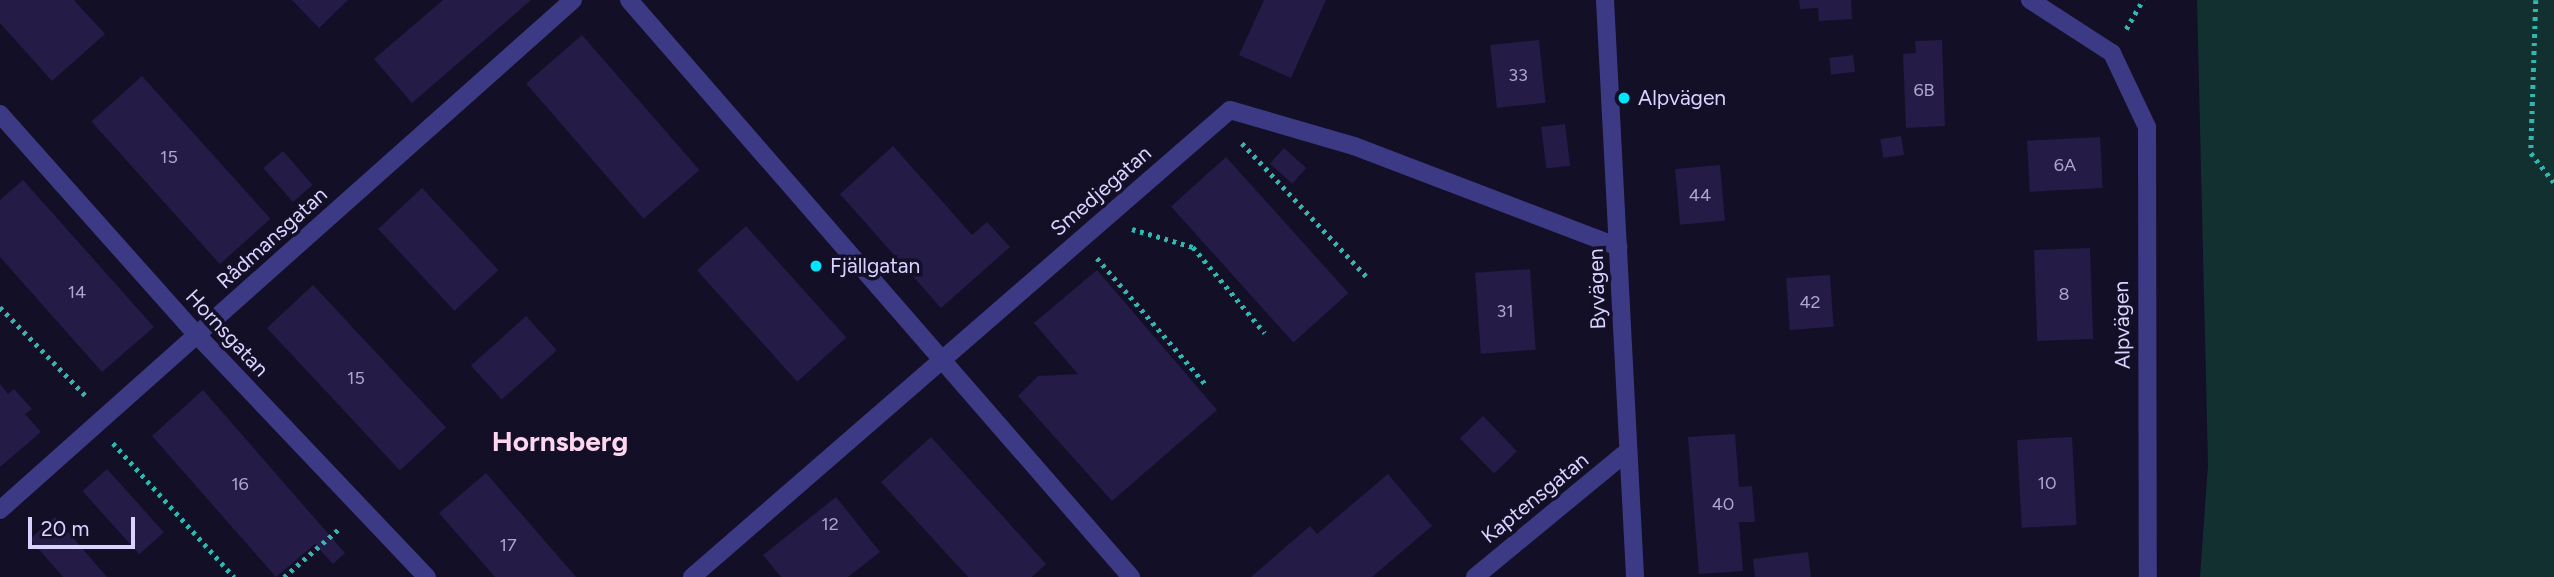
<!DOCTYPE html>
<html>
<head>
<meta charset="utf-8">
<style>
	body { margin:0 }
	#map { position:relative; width:2554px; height:577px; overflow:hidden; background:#130f26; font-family:Figtree,sans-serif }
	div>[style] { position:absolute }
	.green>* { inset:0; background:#12302f }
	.building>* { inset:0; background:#241b47; transform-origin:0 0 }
	.path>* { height:4.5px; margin-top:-2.25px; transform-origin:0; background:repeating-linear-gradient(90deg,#2fb8b0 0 3.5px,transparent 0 8.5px) }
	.street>* { height:18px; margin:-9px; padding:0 9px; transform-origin:9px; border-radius:9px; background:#3d3a85 }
	.dots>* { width:19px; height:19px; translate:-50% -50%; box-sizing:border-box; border:4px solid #130f26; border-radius:50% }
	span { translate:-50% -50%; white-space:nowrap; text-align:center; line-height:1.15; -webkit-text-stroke:7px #130f26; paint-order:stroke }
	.number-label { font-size:18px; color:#aca6d1 }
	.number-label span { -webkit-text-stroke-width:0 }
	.poi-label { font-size:21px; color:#d9d4ff }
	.left { translate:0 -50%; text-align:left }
	.street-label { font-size:21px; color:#d9d4ff }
	.district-label { font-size:28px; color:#ffd6f0; font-weight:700 }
	.scale { position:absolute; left:28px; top:517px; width:107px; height:32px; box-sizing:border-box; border:4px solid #d9d4ff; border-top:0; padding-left:9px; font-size:21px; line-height:24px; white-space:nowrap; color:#d9d4ff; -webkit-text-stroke:5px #130f26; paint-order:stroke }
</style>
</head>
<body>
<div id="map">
	<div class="green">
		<i style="clip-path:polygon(2197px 0,2554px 0,2554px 577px,2200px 577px,2208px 465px)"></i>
	</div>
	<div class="building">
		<i style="clip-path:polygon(0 0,74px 0,105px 34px,52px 81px,0 23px)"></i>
		<i style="clip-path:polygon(292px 0,348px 0,319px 28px)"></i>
		<i style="clip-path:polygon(443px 0,531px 0,412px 103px,374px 59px)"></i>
		<i style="clip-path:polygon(1264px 0,1326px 0,1291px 78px,1239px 55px)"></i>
		<i style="clip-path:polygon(1799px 0,1851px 0,1852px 19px,1819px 21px,1818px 8px,1800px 9px)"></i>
		<i style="left:582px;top:35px;width:179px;height:74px;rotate:49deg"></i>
		<i style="left:1539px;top:40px;width:63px;height:49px;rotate:84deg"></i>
		<i style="clip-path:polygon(1942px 40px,1945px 126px,1906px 128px,1903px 54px,1916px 53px,1915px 41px)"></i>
		<i style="left:1853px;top:55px;width:17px;height:24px;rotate:83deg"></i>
		<i style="left:142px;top:76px;width:192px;height:68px;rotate:48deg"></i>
		<i style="left:1565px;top:124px;width:42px;height:24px;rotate:83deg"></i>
		<i style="left:1901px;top:136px;width:19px;height:21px;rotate:81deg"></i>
		<i style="left:2100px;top:137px;width:51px;height:73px;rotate:87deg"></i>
		<i style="clip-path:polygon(893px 146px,972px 235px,987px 222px,1010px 247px,941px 308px,840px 194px)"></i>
		<i style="left:1284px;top:148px;width:30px;height:21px;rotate:42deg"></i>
		<i style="left:283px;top:151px;width:45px;height:26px;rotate:49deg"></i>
		<i style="left:1226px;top:157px;width:183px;height:74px;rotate:48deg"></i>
		<i style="left:1720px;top:165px;width:56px;height:45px;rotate:85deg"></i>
		<i style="clip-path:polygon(23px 180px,154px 327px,102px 372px,0 257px,0 200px)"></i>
		<i style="left:422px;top:188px;width:112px;height:60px;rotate:47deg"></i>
		<i style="left:746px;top:226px;width:150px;height:66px;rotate:48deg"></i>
		<i style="left:2090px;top:248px;width:91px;height:56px;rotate:88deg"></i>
		<i style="left:1530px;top:269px;width:81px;height:55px;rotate:86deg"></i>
		<i style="clip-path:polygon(1097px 270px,1217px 410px,1112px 501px,1018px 396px,1038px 376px,1078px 374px,1034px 323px)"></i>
		<i style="left:1830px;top:275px;width:52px;height:44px;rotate:86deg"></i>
		<i style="left:313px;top:285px;width:195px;height:63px;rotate:47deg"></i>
		<i style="left:526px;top:316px;width:46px;height:74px;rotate:48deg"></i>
		<i style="clip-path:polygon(0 384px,8px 394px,14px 389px,32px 409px,25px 414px,41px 432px,0 467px)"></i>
		<i style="clip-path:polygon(203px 390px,345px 553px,333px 564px,315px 544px,276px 577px,152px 436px)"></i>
		<i style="left:1483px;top:416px;width:49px;height:32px;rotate:46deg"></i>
		<i style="clip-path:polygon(1735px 434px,1739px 487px,1752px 486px,1755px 522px,1739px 522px,1743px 571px,1699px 574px,1688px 437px)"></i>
		<i style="clip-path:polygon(931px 437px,1046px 564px,1032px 577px,968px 577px,881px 482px)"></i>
		<i style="left:2072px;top:437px;width:88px;height:55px;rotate:87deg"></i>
		<i style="left:107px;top:469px;width:85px;height:33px;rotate:48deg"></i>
		<i style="clip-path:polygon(486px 473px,576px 577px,495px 577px,439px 513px)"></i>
		<i style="clip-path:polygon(1388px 474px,1432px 526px,1372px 577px,1251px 577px,1310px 526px,1317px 534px)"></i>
		<i style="clip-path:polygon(836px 497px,880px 552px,848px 577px,781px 577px,763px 555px)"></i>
		<i style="clip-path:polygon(55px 517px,107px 577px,63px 577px,30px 539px)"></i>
		<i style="clip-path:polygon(1808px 552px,1811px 577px,1755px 577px,1753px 559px)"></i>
	</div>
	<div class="path">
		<i style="left:2536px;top:0;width:153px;rotate:91.9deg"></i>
		<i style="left:2531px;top:153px;width:37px;rotate:52deg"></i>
		<i style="left:2126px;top:29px;width:34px;rotate:-60deg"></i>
		<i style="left:1242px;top:143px;width:183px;rotate:47deg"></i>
		<i style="left:1132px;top:229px;width:64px;rotate:16.4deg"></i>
		<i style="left:1193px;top:247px;width:112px;rotate:50.1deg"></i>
		<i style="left:1097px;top:258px;width:169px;rotate:49.3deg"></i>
		<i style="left:0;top:307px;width:127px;rotate:46deg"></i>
		<i style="left:113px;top:443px;width:181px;rotate:47.9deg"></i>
		<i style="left:284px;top:577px;width:76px;rotate:-41.3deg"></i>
	</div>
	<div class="street">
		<i style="left:629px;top:0;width:765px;rotate:48.98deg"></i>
		<i style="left:1605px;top:0;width:578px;rotate:87.02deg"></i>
		<i style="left:2030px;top:0;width:98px;rotate:32.9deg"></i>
		<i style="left:2112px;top:53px;width:82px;rotate:64.7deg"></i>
		<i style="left:2147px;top:127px;width:450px;rotate:89.9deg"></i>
		<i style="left:0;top:114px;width:296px;rotate:48.3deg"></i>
		<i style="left:197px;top:335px;width:334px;rotate:46.5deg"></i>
		<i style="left:0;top:510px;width:767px;rotate:-41.67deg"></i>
		<i style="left:692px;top:577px;width:712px;rotate:-40.96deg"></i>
		<i style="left:1230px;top:110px;width:129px;rotate:16.2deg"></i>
		<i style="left:1354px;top:146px;width:283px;rotate:20.9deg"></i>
		<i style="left:1475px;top:577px;width:193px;rotate:-39.5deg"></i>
	</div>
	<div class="dots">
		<i style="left:1624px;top:98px;background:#00e5ff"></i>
		<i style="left:816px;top:266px;background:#00e5ff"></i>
	</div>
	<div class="number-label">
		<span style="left:1518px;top:75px">33</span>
		<span style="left:1924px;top:90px">6B</span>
		<span style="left:169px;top:157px">15</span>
		<span style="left:2065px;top:165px">6A</span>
		<span style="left:1700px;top:195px">44</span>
		<span style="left:77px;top:292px">14</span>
		<span style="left:2064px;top:294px">8</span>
		<span style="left:1810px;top:302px">42</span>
		<span style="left:1505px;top:311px">31</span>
		<span style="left:356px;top:378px">15</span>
		<span style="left:2047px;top:483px">10</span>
		<span style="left:240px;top:484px">16</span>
		<span style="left:1723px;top:504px">40</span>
		<span style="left:830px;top:524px">12</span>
		<span style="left:508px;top:545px">17</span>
	</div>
	<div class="poi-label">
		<span class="left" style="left:1638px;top:98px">Alpvägen</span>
		<span class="left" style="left:830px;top:266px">Fjällgatan</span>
	</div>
	<div class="street-label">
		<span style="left:1101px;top:191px;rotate:-41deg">Smedjegatan</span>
		<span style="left:272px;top:238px;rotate:-42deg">Rådmansgatan</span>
		<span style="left:1597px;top:289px;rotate:-92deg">Byvägen</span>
		<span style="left:2122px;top:325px;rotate:-91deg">Alpvägen</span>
		<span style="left:227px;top:333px;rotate:47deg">Hornsgatan</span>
		<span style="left:1535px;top:498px;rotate:-39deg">Kaptensgatan</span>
	</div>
	<div class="district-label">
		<span style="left:560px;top:441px">Hornsberg</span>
	</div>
	<div class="scale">20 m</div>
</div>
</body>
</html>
